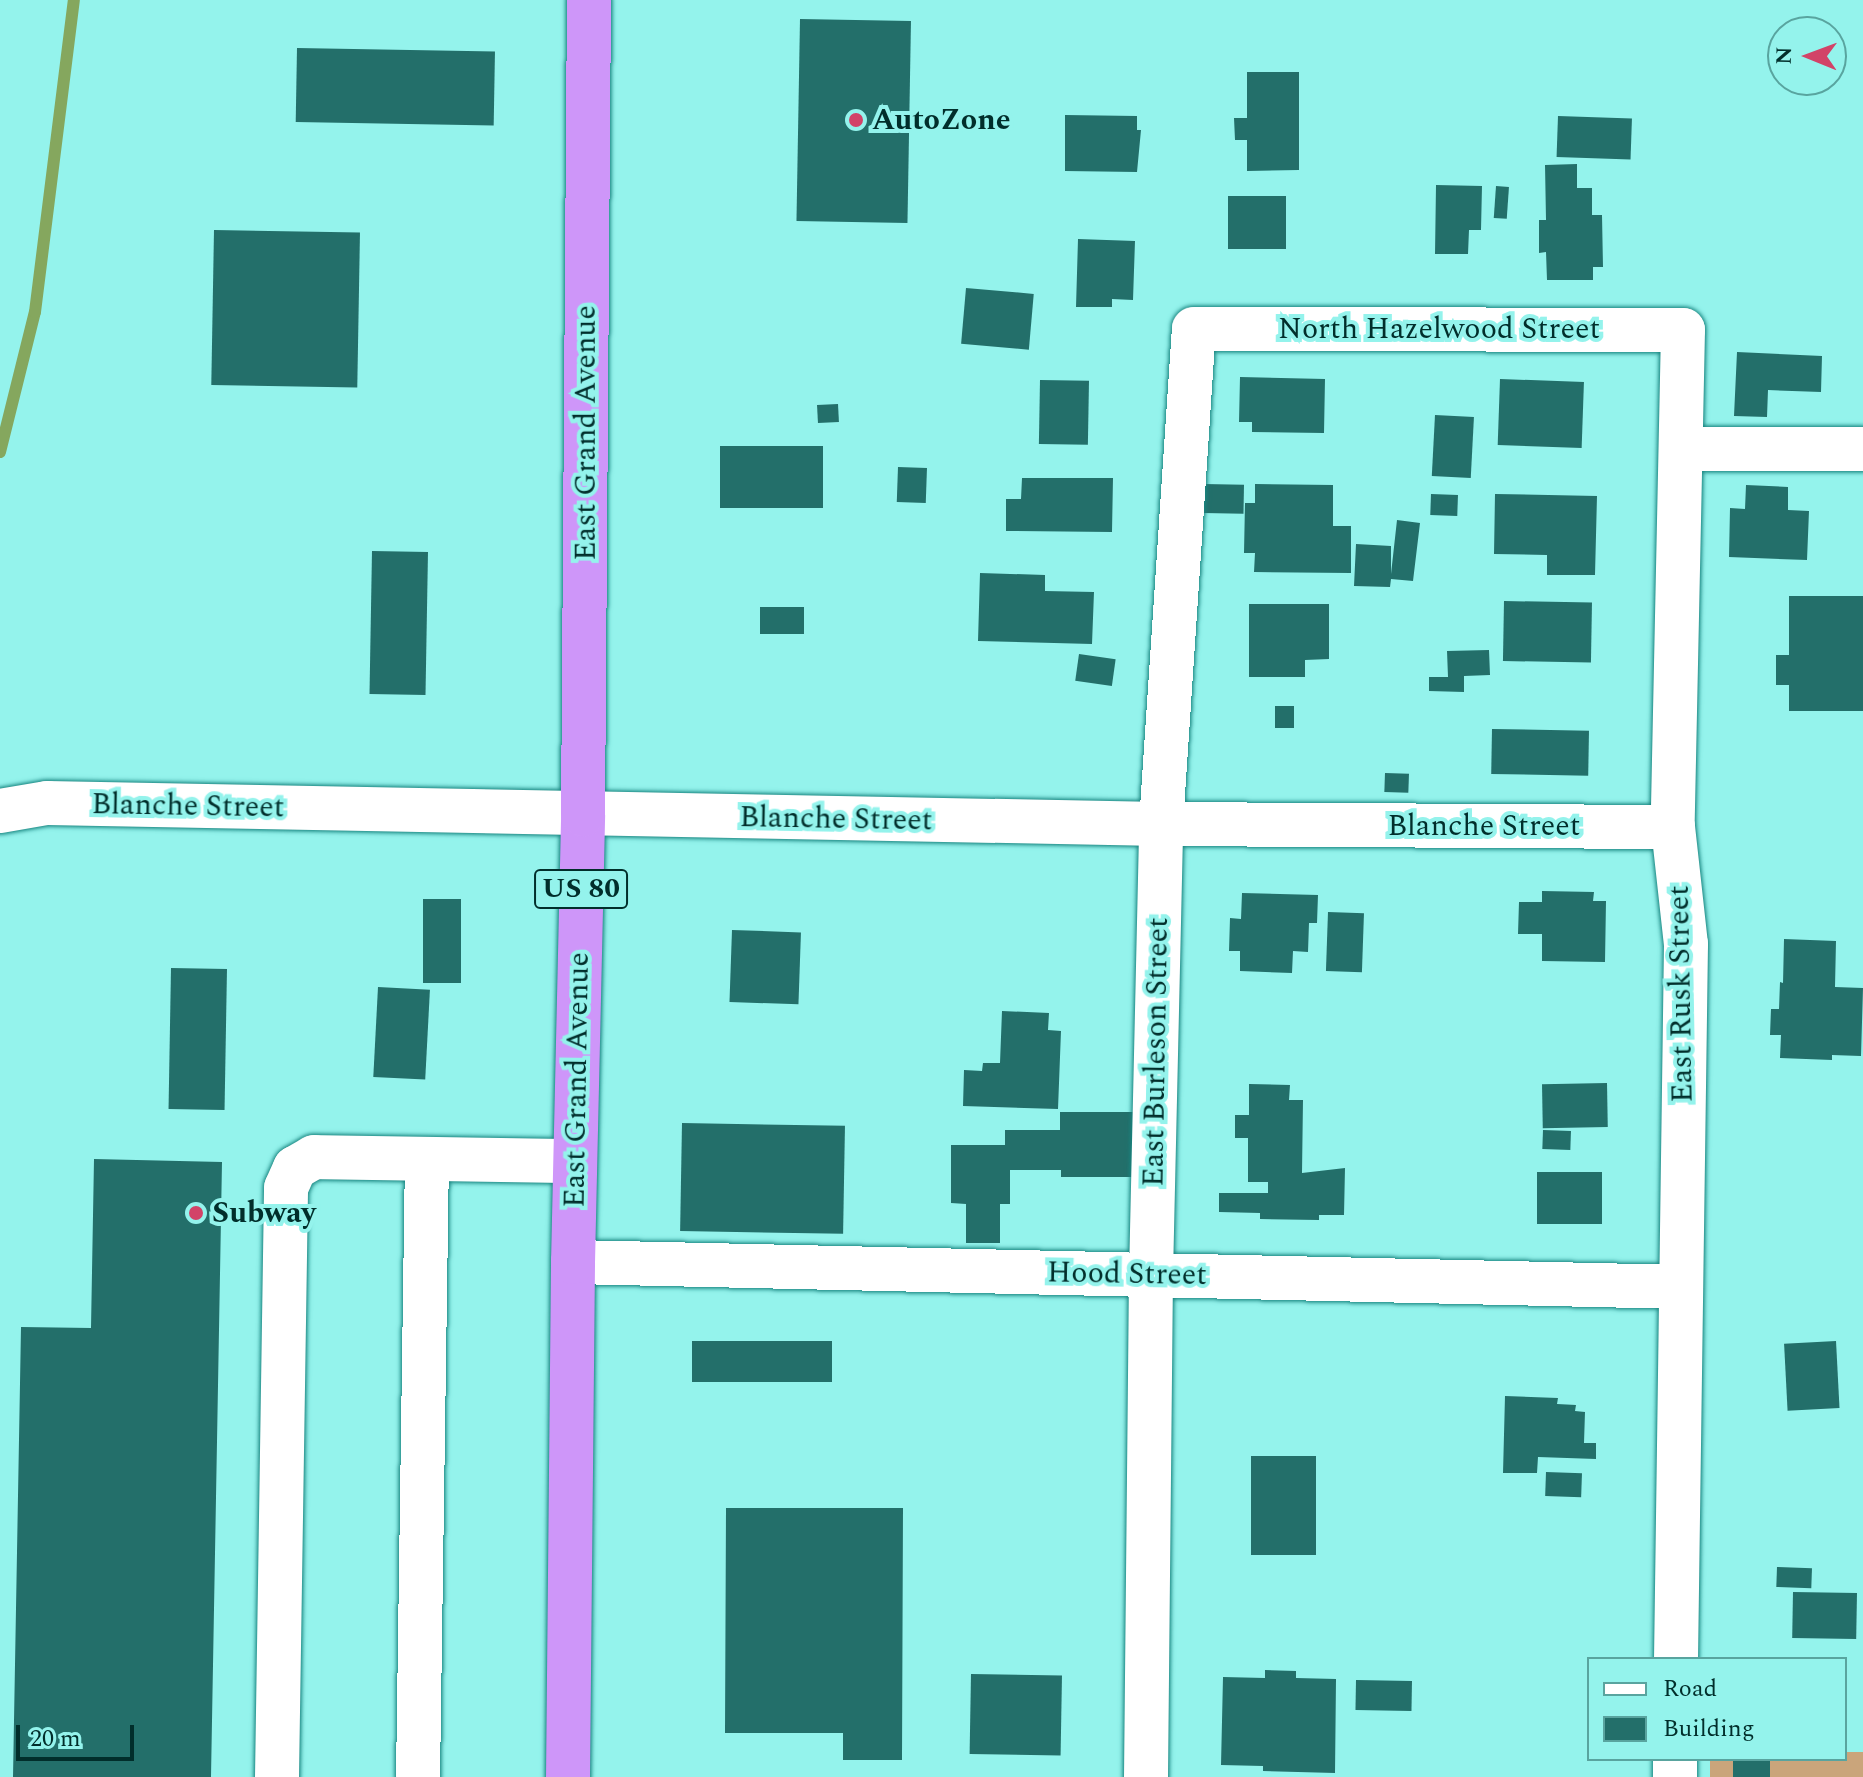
<!DOCTYPE html>
<html>
<head>
<meta charset="utf-8">
<style>
	body { margin:0 }
	#map { position:relative; width:1863px; height:1777px; overflow:hidden; background:#94f3ec; font-family:Spectral,serif }
	div>[style] { position:absolute }
	.green>* { inset:0; background:#caa57b }
	.stream>* { height:12px; margin:-6px; padding:0 6px; transform-origin:6px; border-radius:6px; background:#85a75e }
	.building>* { inset:0; background:#236f6a; transform-origin:0 0 }
	.roads { filter:drop-shadow(0 0 2px #188580) drop-shadow(0 0 2px #188580) }
	.minor>* { height:44px; margin:-22px; padding:0 22px; transform-origin:22px; border-radius:22px; background:#fff }
	.highway>* { height:44px; margin:-22px; padding:0 22px; transform-origin:22px; border-radius:22px; background:#ce96f9 }
	.dots>* { width:22px; height:22px; translate:-50% -50%; box-sizing:border-box; border:4px solid #94f3ec; border-radius:50% }
	span { translate:-50% -50%; white-space:nowrap; text-align:center; line-height:1.15; -webkit-text-stroke:8px #94f3ec; paint-order:stroke }
	.shield-label span { padding:2px 6px; background:#94f3ec; border:2px solid; border-radius:6px; -webkit-text-stroke-width:0 }
	.shield-label { font-size:28px; color:#012e2b; font-weight:700 }
	.poi-label { font-size:30px; color:#012e2b; font-weight:700 }
	.left { translate:0 -50%; text-align:left }
	.street-label { font-size:30px; color:#012e2b }
	.legend { position:absolute; left:1587px; top:1657px; width:260px; height:104px; box-sizing:border-box; background:#94f3ec; border:2px solid #59a49f; margin:0; padding:10px 14px; list-style:none; font-size:24px; color:#012e2b }
	.legend li { display:flex; align-items:center; gap:16px; height:40px }
	.legend b { width:40px; border:2px solid #59a49f }
	.north { position:absolute; left:1767px; top:16px; width:80px; height:80px; box-sizing:border-box; background:#94f3ec; border:2px solid #59a49f; border-radius:50%; rotate:271deg; font-size:22px; font-weight:700; line-height:32px; text-align:center; color:#012e2b }
	.north::after { content:''; display:block; margin:auto; width:28px; height:36px; background:#d24368; clip-path:polygon(50% 0,100% 100%,50% 72%,0 100%) }
	.scale { position:absolute; left:16px; top:1725px; width:118px; height:36px; box-sizing:border-box; border:4px solid #012e2b; border-top:0; padding-left:10px; font-size:24px; line-height:28px; white-space:nowrap; color:#012e2b; -webkit-text-stroke:6px #94f3ec; paint-order:stroke }
</style>
</head>
<body>
<div id="map">
	<div class="green">
		<i style="clip-path:polygon(1845px 1752px,1863px 1752px,1863px 1777px,1710px 1777px,1710px 1759px,1845px 1759px)"></i>
	</div>
	<div class="stream">
		<i style="left:0;top:452px;width:144px;rotate:-76deg"></i>
		<i style="left:35px;top:312px;width:314px;rotate:-82.9deg"></i>
	</div>
	<div class="building">
		<i style="left:800px;top:19px;width:111px;height:202px;rotate:1deg"></i>
		<i style="left:297px;top:48px;width:198px;height:74px;rotate:1deg"></i>
		<i style="clip-path:polygon(1247px 72px,1299px 72px,1299px 170px,1247px 171px,1247px 140px,1235px 140px,1234px 118px,1247px 118px)"></i>
		<i style="clip-path:polygon(1065px 115px,1137px 116px,1137px 130px,1141px 130px,1137px 172px,1065px 171px)"></i>
		<i style="left:1558px;top:116px;width:74px;height:41px;rotate:2deg"></i>
		<i style="clip-path:polygon(1577px 164px,1577px 188px,1592px 188px,1592px 215px,1602px 215px,1603px 267px,1593px 267px,1593px 280px,1547px 280px,1546px 252px,1539px 253px,1539px 220px,1546px 220px,1545px 165px)"></i>
		<i style="clip-path:polygon(1436px 185px,1482px 186px,1481px 230px,1469px 230px,1468px 254px,1435px 254px)"></i>
		<i style="left:1496px;top:186px;width:13px;height:32px;rotate:4deg"></i>
		<i style="left:1228px;top:196px;width:58px;height:53px"></i>
		<i style="left:214px;top:230px;width:146px;height:155px;rotate:1deg"></i>
		<i style="clip-path:polygon(1078px 239px,1135px 241px,1133px 300px,1112px 299px,1112px 307px,1076px 307px)"></i>
		<i style="left:966px;top:288px;width:68px;height:56px;rotate:5deg"></i>
		<i style="clip-path:polygon(1737px 352px,1822px 356px,1821px 392px,1768px 390px,1767px 417px,1734px 416px)"></i>
		<i style="clip-path:polygon(1240px 377px,1325px 379px,1324px 433px,1252px 432px,1252px 422px,1239px 422px)"></i>
		<i style="left:1500px;top:379px;width:84px;height:66px;rotate:2deg"></i>
		<i style="left:1040px;top:380px;width:49px;height:64px;rotate:1deg"></i>
		<i style="left:838px;top:404px;width:18px;height:21px;rotate:87deg"></i>
		<i style="left:1435px;top:415px;width:39px;height:61px;rotate:3deg"></i>
		<i style="left:720px;top:446px;width:103px;height:62px"></i>
		<i style="left:898px;top:467px;width:29px;height:35px;rotate:2deg"></i>
		<i style="clip-path:polygon(1022px 478px,1113px 478px,1112px 532px,1006px 531px,1006px 499px,1021px 499px)"></i>
		<i style="left:1204px;top:484px;width:40px;height:29px;rotate:1deg"></i>
		<i style="clip-path:polygon(1255px 484px,1333px 485px,1333px 526px,1351px 526px,1351px 573px,1254px 572px,1255px 553px,1244px 553px,1245px 503px,1255px 503px)"></i>
		<i style="clip-path:polygon(1746px 485px,1788px 487px,1788px 510px,1809px 511px,1807px 560px,1729px 557px,1730px 508px,1745px 509px)"></i>
		<i style="left:1431px;top:494px;width:27px;height:21px;rotate:2deg"></i>
		<i style="clip-path:polygon(1495px 494px,1597px 496px,1595px 575px,1547px 575px,1547px 555px,1494px 554px)"></i>
		<i style="clip-path:polygon(1397px 520px,1420px 523px,1413px 581px,1391px 579px,1390px 587px,1354px 586px,1356px 544px,1391px 546px,1391px 574px)"></i>
		<i style="left:372px;top:551px;width:56px;height:143px;rotate:1deg"></i>
		<i style="clip-path:polygon(980px 573px,1045px 575px,1045px 591px,1094px 592px,1092px 644px,978px 641px)"></i>
		<i style="clip-path:polygon(1789px 596px,1863px 596px,1863px 711px,1789px 711px,1789px 685px,1776px 685px,1776px 655px,1789px 655px)"></i>
		<i style="left:1504px;top:601px;width:88px;height:60px;rotate:1deg"></i>
		<i style="clip-path:polygon(1249px 604px,1329px 604px,1329px 659px,1305px 660px,1305px 677px,1249px 677px)"></i>
		<i style="left:760px;top:607px;width:44px;height:27px"></i>
		<i style="clip-path:polygon(1489px 650px,1490px 675px,1464px 676px,1464px 692px,1429px 691px,1429px 677px,1448px 677px,1447px 651px)"></i>
		<i style="left:1079px;top:654px;width:37px;height:27px;rotate:8deg"></i>
		<i style="left:1275px;top:706px;width:19px;height:22px"></i>
		<i style="left:1492px;top:729px;width:97px;height:45px;rotate:1deg"></i>
		<i style="left:1385px;top:773px;width:24px;height:19px;rotate:2deg"></i>
		<i style="clip-path:polygon(1542px 891px,1594px 892px,1593px 901px,1606px 901px,1605px 962px,1542px 961px,1542px 934px,1518px 934px,1519px 902px,1542px 902px)"></i>
		<i style="clip-path:polygon(1242px 893px,1318px 895px,1317px 923px,1309px 923px,1308px 952px,1293px 951px,1292px 973px,1240px 971px,1240px 951px,1229px 951px,1230px 918px,1241px 919px)"></i>
		<i style="left:423px;top:899px;width:38px;height:84px"></i>
		<i style="left:1328px;top:912px;width:36px;height:59px;rotate:2deg"></i>
		<i style="left:732px;top:930px;width:69px;height:72px;rotate:2deg"></i>
		<i style="clip-path:polygon(1784px 939px,1836px 941px,1835px 987px,1863px 988px,1861px 1056px,1832px 1055px,1832px 1060px,1780px 1058px,1781px 1035px,1770px 1035px,1771px 1009px,1779px 1009px,1780px 982px,1783px 983px)"></i>
		<i style="left:171px;top:968px;width:56px;height:141px;rotate:1deg"></i>
		<i style="left:378px;top:987px;width:52px;height:90px;rotate:3deg"></i>
		<i style="clip-path:polygon(1002px 1011px,1049px 1013px,1048px 1030px,1061px 1031px,1058px 1109px,963px 1106px,964px 1070px,982px 1071px,983px 1063px,1000px 1063px)"></i>
		<i style="left:1607px;top:1083px;width:44px;height:65px;rotate:89deg"></i>
		<i style="clip-path:polygon(1249px 1084px,1290px 1085px,1289px 1100px,1303px 1100px,1302px 1173px,1345px 1168px,1344px 1215px,1319px 1215px,1319px 1220px,1260px 1219px,1260px 1213px,1219px 1212px,1219px 1193px,1268px 1193px,1268px 1182px,1248px 1182px,1248px 1138px,1235px 1138px,1235px 1115px,1249px 1115px)"></i>
		<i style="clip-path:polygon(1060px 1112px,1133px 1112px,1133px 1177px,1061px 1177px,1061px 1170px,1010px 1170px,1010px 1204px,1000px 1204px,1000px 1243px,966px 1243px,966px 1204px,951px 1203px,951px 1145px,1005px 1145px,1005px 1130px,1060px 1130px)"></i>
		<i style="left:682px;top:1123px;width:163px;height:108px;rotate:1deg"></i>
		<i style="left:1543px;top:1130px;width:28px;height:19px;rotate:2deg"></i>
		<i style="clip-path:polygon(94px 1159px,222px 1162px,211px 1777px,13px 1777px,21px 1327px,91px 1328px)"></i>
		<i style="left:1537px;top:1172px;width:65px;height:52px"></i>
		<i style="left:692px;top:1341px;width:140px;height:41px"></i>
		<i style="left:1836px;top:1341px;width:67px;height:52px;rotate:87deg"></i>
		<i style="clip-path:polygon(1505px 1396px,1558px 1398px,1557px 1404px,1576px 1405px,1575px 1411px,1585px 1412px,1584px 1443px,1596px 1443px,1596px 1459px,1538px 1457px,1537px 1473px,1503px 1473px)"></i>
		<i style="left:1251px;top:1456px;width:65px;height:99px"></i>
		<i style="left:1546px;top:1472px;width:36px;height:24px;rotate:2deg"></i>
		<i style="clip-path:polygon(726px 1508px,903px 1508px,902px 1760px,843px 1760px,843px 1733px,725px 1733px)"></i>
		<i style="left:1777px;top:1567px;width:35px;height:20px;rotate:2deg"></i>
		<i style="left:1793px;top:1592px;width:64px;height:46px;rotate:1deg"></i>
		<i style="clip-path:polygon(1265px 1670px,1296px 1671px,1296px 1678px,1336px 1679px,1335px 1773px,1263px 1771px,1263px 1766px,1221px 1765px,1223px 1677px,1265px 1678px)"></i>
		<i style="left:971px;top:1674px;width:91px;height:80px;rotate:1deg"></i>
		<i style="left:1356px;top:1680px;width:56px;height:30px;rotate:1deg"></i>
		<i style="left:1733px;top:1759px;width:37px;height:18px"></i>
	</div>
	<div class="roads">
		<div class="minor">
			<i style="left:1681px;top:449px;width:182px"></i>
			<i style="left:0;top:811px;width:48px;rotate:-9.7deg"></i>
			<i style="left:47px;top:803px;width:1114px;rotate:1.08deg"></i>
			<i style="left:1161px;top:824px;width:512px;rotate:0.34deg"></i>
			<i style="left:573px;top:1262px;width:1107px;rotate:1.29deg"></i>
			<i style="left:277px;top:1777px;width:589px;rotate:-89.12deg"></i>
			<i style="left:286px;top:1188px;width:22px;rotate:-66deg"></i>
			<i style="left:295px;top:1168px;width:22px;rotate:-30deg"></i>
			<i style="left:314px;top:1157px;width:261px;rotate:0.9deg"></i>
			<i style="left:418px;top:1777px;width:618px;rotate:-89.17deg"></i>
			<i style="left:1146px;top:1777px;width:502px;rotate:-89.43deg"></i>
			<i style="left:1151px;top:1275px;width:451px;rotate:-88.7deg"></i>
			<i style="left:1161px;top:824px;width:496px;rotate:-86.2deg"></i>
			<i style="left:1194px;top:329px;width:489px;rotate:0.1deg"></i>
			<i style="left:1683px;top:330px;width:497px;rotate:91.2deg"></i>
			<i style="left:1673px;top:827px;width:118px;rotate:83.7deg"></i>
			<i style="left:1686px;top:944px;width:715px;rotate:90.8deg"></i>
			<i style="left:1675px;top:1777px;width:18px;rotate:-90deg"></i>
		</div>
		<div class="highway">
			<i style="left:568px;top:1777px;width:515px;rotate:-89.44deg"></i>
			<i style="left:573px;top:1262px;width:447px;rotate:-88.7deg"></i>
			<i style="left:583px;top:815px;width:815px;rotate:-89.58deg"></i>
		</div>
	</div>
	<div class="dots">
		<i style="left:856px;top:120px;background:#d24368"></i>
		<i style="left:196px;top:1213px;background:#d24368"></i>
	</div>
	<div class="shield-label">
		<span style="left:581px;top:889px">US 80</span>
	</div>
	<div class="poi-label">
		<span class="left" style="left:872px;top:120px">AutoZone</span>
		<span class="left" style="left:212px;top:1213px">Subway</span>
	</div>
	<div class="street-label">
		<span style="left:1439px;top:329px">North Hazelwood Street</span>
		<span style="left:586px;top:433px;rotate:-90deg">East Grand Avenue</span>
		<span style="left:188px;top:806px;rotate:1deg">Blanche Street</span>
		<span style="left:836px;top:819px;rotate:1deg">Blanche Street</span>
		<span style="left:1484px;top:826px">Blanche Street</span>
		<span style="left:1681px;top:994px;rotate:-91deg">East Rusk Street</span>
		<span style="left:1156px;top:1052px;rotate:-89deg">East Burleson Street</span>
		<span style="left:577px;top:1080px;rotate:-89deg">East Grand Avenue</span>
		<span style="left:1127px;top:1274px;rotate:1deg">Hood Street</span>
	</div>
	<ul class="legend">
	<li><b style="height:10px;background:#fff"></b>Road</li>
	<li><b style="height:22px;background:#236f6a"></b>Building</li>
	</ul>
	<div class="north">N</div>
	<div class="scale">20 m</div>
</div>
</body>
</html>
